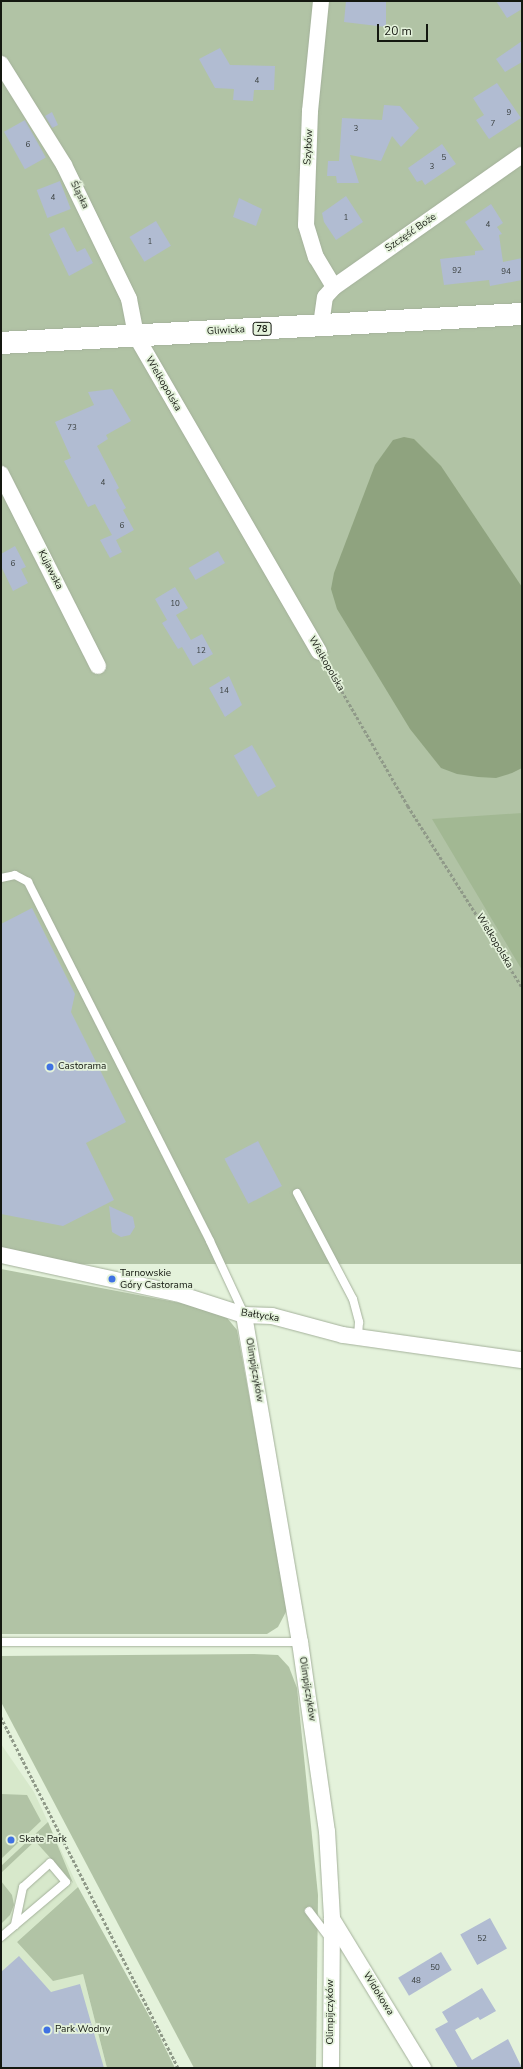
<!DOCTYPE html>
<html>
<head>
<meta charset="utf-8">
<style>
	body { margin:0 }
	#map { position:relative; width:523px; height:2069px; overflow:hidden; background:#e4f2db; font-family:"Nunito Sans",sans-serif }
	div>[style] { position:absolute }
	.built>* { inset:0; background:#d7e8cb }
	.green>* { inset:0; background:#b1c3a5; transform-origin:0 0 }
	.forest>* { inset:0; background:#a2b893 }
	.water>* { inset:0; background:#8fa37f }
	.building>* { inset:0; background:#b1bcd2; transform-origin:0 0 }
	.path>* { height:2.5px; margin-top:-1.25px; transform-origin:0; background:repeating-linear-gradient(90deg,#909a89 0 3px,transparent 0 5px) }
	.roads { filter:drop-shadow(0 0 1px #a4b19b) drop-shadow(0 0 1px #a4b19b) }
	.service>* { height:8px; margin:-4px; padding:0 4px; transform-origin:4px; border-radius:4px; background:#fff }
	.minor>* { height:16px; margin:-8px; padding:0 8px; transform-origin:8px; border-radius:8px; background:#fff }
	.primary>* { height:22px; margin:-11px; padding:0 11px; transform-origin:11px; border-radius:11px; background:#fff }
	.dots>* { width:11px; height:11px; translate:-50% -50%; box-sizing:border-box; border:2px solid #e4f2db; border-radius:50% }
	span { translate:-50% -50%; white-space:nowrap; text-align:center; line-height:1.15; -webkit-text-stroke:3.5px #e4f2db; paint-order:stroke }
	.number-label { font-size:8px; color:#3b4140 }
	.number-label span { -webkit-text-stroke-width:0 }
	.shield-label span { padding:1px 3px; background:#e4f2db; border:1px solid; border-radius:3px; -webkit-text-stroke-width:0 }
	.shield-label { font-size:9px; color:#141810; font-weight:700 }
	.street-label { font-size:10px; color:#141810 }
	.poi-label { font-size:10px; color:#141810 }
	.left { translate:0 -50%; text-align:left }
	.frame { position:absolute; inset:0; border:2px solid #141810; pointer-events:none }
	.scale { position:absolute; left:377px; top:24px; width:51px; height:18px; box-sizing:border-box; border:2px solid #141810; border-top:0; padding-left:5px; font-size:12px; line-height:14px; white-space:nowrap; color:#141810; -webkit-text-stroke:3px #e4f2db; paint-order:stroke }
</style>
</head>
<body>
<div id="map">
	<div class="built">
		<i style="clip-path:polygon(1px 1744px,34px 1792px,78px 1887px,17px 1942px,83px 1974px,107px 2068px,1px 2068px)"></i>
	</div>
	<div class="green">
		<i style="left:1px;top:1px;width:521px;height:1263px"></i>
		<i style="clip-path:polygon(1px 1269px,212px 1309px,223px 1313px,237px 1330px,288px 1608px,278px 1627px,267px 1634px,1px 1634px)"></i>
		<i style="clip-path:polygon(254px 1654px,278px 1655px,289px 1667px,297px 1688px,318px 1895px,316px 2068px,194px 2068px,1px 1702px,1px 1656px)"></i>
		<i style="clip-path:polygon(1px 1794px,27px 1795px,41px 1821px,1px 1859px)"></i>
		<i style="clip-path:polygon(48px 1822px,73px 1883px,35px 1841px,1px 1873px,1px 1866px)"></i>
		<i style="clip-path:polygon(1px 1881px,12px 1895px,14px 1905px,10px 1915px,1px 1924px)"></i>
		<i style="clip-path:polygon(78px 1887px,153px 2023px,175px 2068px,107px 2068px,83px 1974px,53px 1981px,17px 1942px)"></i>
	</div>
	<div class="forest">
		<i style="clip-path:polygon(522px 813px,522px 970px,432px 819px)"></i>
	</div>
	<div class="water">
		<i style="clip-path:polygon(404px 437px,414px 439px,441px 466px,522px 587px,522px 768px,512px 773px,496px 778px,478px 777px,457px 774px,441px 768px,410px 729px,337px 609px,331px 589px,334px 573px,375px 465px,393px 440px)"></i>
	</div>
	<div class="building">
		<i style="clip-path:polygon(346px 1px,386px 1px,386px 27px,344px 22px)"></i>
		<i style="clip-path:polygon(496px 1px,522px 1px,522px 9px,507px 18px)"></i>
		<i style="clip-path:polygon(522px 41px,522px 62px,505px 72px,496px 59px)"></i>
		<i style="clip-path:polygon(220px 48px,230px 65px,275px 66px,274px 90px,254px 90px,253px 101px,233px 100px,234px 89px,215px 88px,199px 59px)"></i>
		<i style="clip-path:polygon(497px 83px,521px 118px,489px 139px,476px 120px,484px 115px,473px 98px)"></i>
		<i style="clip-path:polygon(384px 105px,400px 106px,419px 128px,401px 147px,392px 136px,381px 161px,350px 155px,359px 183px,337px 183px,336px 176px,327px 176px,328px 161px,339px 161px,342px 118px,382px 120px)"></i>
		<i style="clip-path:polygon(52px 112px,58px 125px,52px 128px,45px 116px)"></i>
		<i style="left:25px;top:120px;width:43px;height:24px;rotate:61deg"></i>
		<i style="clip-path:polygon(442px 144px,456px 164px,425px 185px,422px 180px,417px 182px,408px 168px)"></i>
		<i style="left:60px;top:181px;width:30px;height:25px;rotate:69deg"></i>
		<i style="clip-path:polygon(346px 196px,363px 222px,336px 240px,324px 222px,322px 213px)"></i>
		<i style="clip-path:polygon(239px 198px,262px 209px,256px 226px,233px 217px)"></i>
		<i style="clip-path:polygon(491px 204px,503px 223px,497px 227px,502px 234px,499px 235px,503px 262px,522px 258px,522px 280px,490px 286px,489px 280px,444px 285px,440px 259px,475px 255px,475px 251px,484px 250px,465px 222px)"></i>
		<i style="left:156px;top:221px;width:29px;height:31px;rotate:59deg"></i>
		<i style="clip-path:polygon(64px 227px,77px 252px,85px 248px,93px 263px,69px 276px,49px 234px)"></i>
		<i style="clip-path:polygon(112px 389px,131px 421px,106px 435px,108px 439px,97px 446px,119px 488px,116px 490px,126px 508px,123px 510px,134px 530px,116px 540px,122px 552px,110px 558px,100px 540px,112px 535px,95px 504px,88px 507px,64px 461px,71px 458px,55px 422px,94px 405px,88px 392px)"></i>
		<i style="clip-path:polygon(15px 546px,26px 567px,21px 569px,28px 583px,13px 591px,1px 566px,1px 554px)"></i>
		<i style="left:218px;top:551px;width:14px;height:34px;rotate:60deg"></i>
		<i style="clip-path:polygon(175px 587px,188px 608px,176px 615px,191px 640px,202px 634px,213px 654px,193px 666px,182px 647px,178px 649px,162px 623px,167px 620px,155px 599px)"></i>
		<i style="clip-path:polygon(229px 676px,242px 705px,225px 717px,209px 688px)"></i>
		<i style="left:252px;top:745px;width:48px;height:21px;rotate:60deg"></i>
		<i style="clip-path:polygon(32px 908px,75px 994px,71px 1012px,126px 1122px,86px 1143px,114px 1200px,63px 1226px,1px 1214px,1px 924px)"></i>
		<i style="left:258px;top:1141px;width:51px;height:38px;rotate:62deg"></i>
		<i style="clip-path:polygon(109px 1206px,133px 1217px,135px 1227px,130px 1235px,121px 1237px,112px 1232px)"></i>
		<i style="left:490px;top:1918px;width:35px;height:34px;rotate:61deg"></i>
		<i style="left:441px;top:1952px;width:21px;height:50px;rotate:59deg"></i>
		<i style="clip-path:polygon(19px 1956px,51px 1992px,80px 1984px,104px 2068px,1px 2068px,1px 1972px)"></i>
		<i style="clip-path:polygon(482px 1988px,496px 2011px,480px 2020px,478px 2017px,455px 2030px,472px 2060px,508px 2039px,522px 2068px,458px 2068px,435px 2029px,448px 2022px,442px 2012px)"></i>
	</div>
	<div class="path">
		<i style="left:327px;top:665px;width:163px;rotate:60.1deg"></i>
		<i style="left:408px;top:806px;width:214px;rotate:57.8deg"></i>
		<i style="left:1px;top:1717px;width:393px;rotate:63.2deg"></i>
	</div>
	<div class="roads">
		<div class="service">
			<i style="left:1px;top:878px;width:14px;rotate:-12deg"></i>
			<i style="left:15px;top:875px;width:15px;rotate:28deg"></i>
			<i style="left:28px;top:882px;width:402px;rotate:63.1deg"></i>
			<i style="left:210px;top:1241px;width:81px;rotate:65deg"></i>
			<i style="left:297px;top:1193px;width:120px;rotate:62.2deg"></i>
			<i style="left:353px;top:1299px;width:24px;rotate:75deg"></i>
			<i style="left:359px;top:1322px;width:15px;rotate:94deg"></i>
			<i style="left:1px;top:1642px;width:299px"></i>
			<i style="left:309px;top:1911px;width:35px;rotate:53deg"></i>
			<i style="left:1px;top:1937px;width:85px;rotate:-40.2deg"></i>
			<i style="left:66px;top:1882px;width:25px;rotate:-130deg"></i>
			<i style="left:50px;top:1863px;width:36px;rotate:138deg"></i>
			<i style="left:23px;top:1887px;width:39px;rotate:102deg"></i>
		</div>
		<div class="minor">
			<i style="left:321px;top:1px;width:111px;rotate:95.7deg"></i>
			<i style="left:310px;top:111px;width:114px;rotate:92deg"></i>
			<i style="left:306px;top:225px;width:34px;rotate:73deg"></i>
			<i style="left:316px;top:257px;width:35px;rotate:59deg"></i>
			<i style="left:1px;top:64px;width:119px;rotate:58deg"></i>
			<i style="left:64px;top:165px;width:149px;rotate:64.1deg"></i>
			<i style="left:129px;top:299px;width:38px;rotate:79deg"></i>
			<i style="left:136px;top:336px;width:365px;rotate:59.9deg"></i>
			<i style="left:321px;top:325px;width:28px;rotate:-82deg"></i>
			<i style="left:325px;top:297px;width:13px;rotate:-48deg"></i>
			<i style="left:334px;top:287px;width:230px;rotate:-35.1deg"></i>
			<i style="left:1px;top:474px;width:215px;rotate:63.2deg"></i>
			<i style="left:1px;top:1255px;width:179px;rotate:12.3deg"></i>
			<i style="left:176px;top:1293px;width:71px;rotate:17.9deg"></i>
			<i style="left:244px;top:1315px;width:28px;rotate:2deg"></i>
			<i style="left:272px;top:1316px;width:73px;rotate:15deg"></i>
			<i style="left:343px;top:1335px;width:181px;rotate:8deg"></i>
			<i style="left:244px;top:1315px;width:332px;rotate:80.3deg"></i>
			<i style="left:300px;top:1642px;width:191px;rotate:81.9deg"></i>
			<i style="left:327px;top:1831px;width:88px;rotate:86.7deg"></i>
			<i style="left:332px;top:1919px;width:149px;rotate:90.4deg"></i>
			<i style="left:332px;top:1919px;width:175px;rotate:58.6deg"></i>
		</div>
		<div class="primary">
			<i style="left:1px;top:343px;width:522px;rotate:-3.19deg"></i>
		</div>
	</div>
	<div class="dots">
		<i style="left:50px;top:1067px;background:#4072e3"></i>
		<i style="left:112px;top:1279px;background:#4072e3"></i>
		<i style="left:11px;top:1840px;background:#4072e3"></i>
		<i style="left:47px;top:2030px;background:#4072e3"></i>
	</div>
	<div class="number-label">
		<span style="left:257px;top:81px">4</span>
		<span style="left:509px;top:113px">9</span>
		<span style="left:493px;top:124px">7</span>
		<span style="left:356px;top:129px">3</span>
		<span style="left:28px;top:145px">6</span>
		<span style="left:444px;top:158px">5</span>
		<span style="left:432px;top:167px">3</span>
		<span style="left:53px;top:198px">4</span>
		<span style="left:346px;top:218px">1</span>
		<span style="left:488px;top:225px">4</span>
		<span style="left:150px;top:242px">1</span>
		<span style="left:457px;top:271px">92</span>
		<span style="left:506px;top:272px">94</span>
		<span style="left:72px;top:428px">73</span>
		<span style="left:103px;top:483px">4</span>
		<span style="left:122px;top:526px">6</span>
		<span style="left:13px;top:564px">6</span>
		<span style="left:175px;top:604px">10</span>
		<span style="left:201px;top:651px">12</span>
		<span style="left:224px;top:691px">14</span>
		<span style="left:482px;top:1939px">52</span>
		<span style="left:435px;top:1968px">50</span>
		<span style="left:416px;top:1981px">48</span>
	</div>
	<div class="shield-label">
		<span style="left:262px;top:329px">78</span>
	</div>
	<div class="street-label">
		<span style="left:309px;top:147px;rotate:-87deg">Szybów</span>
		<span style="left:79px;top:195px;rotate:64deg">Śląska</span>
		<span style="left:411px;top:233px;rotate:-35deg">Szczęść Boże</span>
		<span style="left:226px;top:331px;rotate:-3deg">Gliwicka</span>
		<span style="left:163px;top:384px;rotate:60deg">Wielkopolska</span>
		<span style="left:50px;top:570px;rotate:63deg">Kujawska</span>
		<span style="left:326px;top:664px;rotate:60deg">Wielkopolska</span>
		<span style="left:494px;top:941px;rotate:59deg">Wielkopolska</span>
		<span style="left:260px;top:1316px;rotate:9deg">Bałtycka</span>
		<span style="left:254px;top:1370px;rotate:80deg">Olimpijczyków</span>
		<span style="left:307px;top:1689px;rotate:81deg">Olimpijczyków</span>
		<span style="left:378px;top:1994px;rotate:58deg">Widokowa</span>
		<span style="left:331px;top:2012px;rotate:-90deg">Olimpijczyków</span>
	</div>
	<div class="poi-label">
		<span class="left" style="left:58px;top:1067px">Castorama</span>
		<span class="left" style="left:120px;top:1279px">Tarnowskie<br>Góry Castorama</span>
		<span class="left" style="left:19px;top:1840px">Skate Park</span>
		<span class="left" style="left:55px;top:2030px">Park Wodny</span>
	</div>
	<div class="frame"></div>
	<div class="scale">20 m</div>
</div>
</body>
</html>
